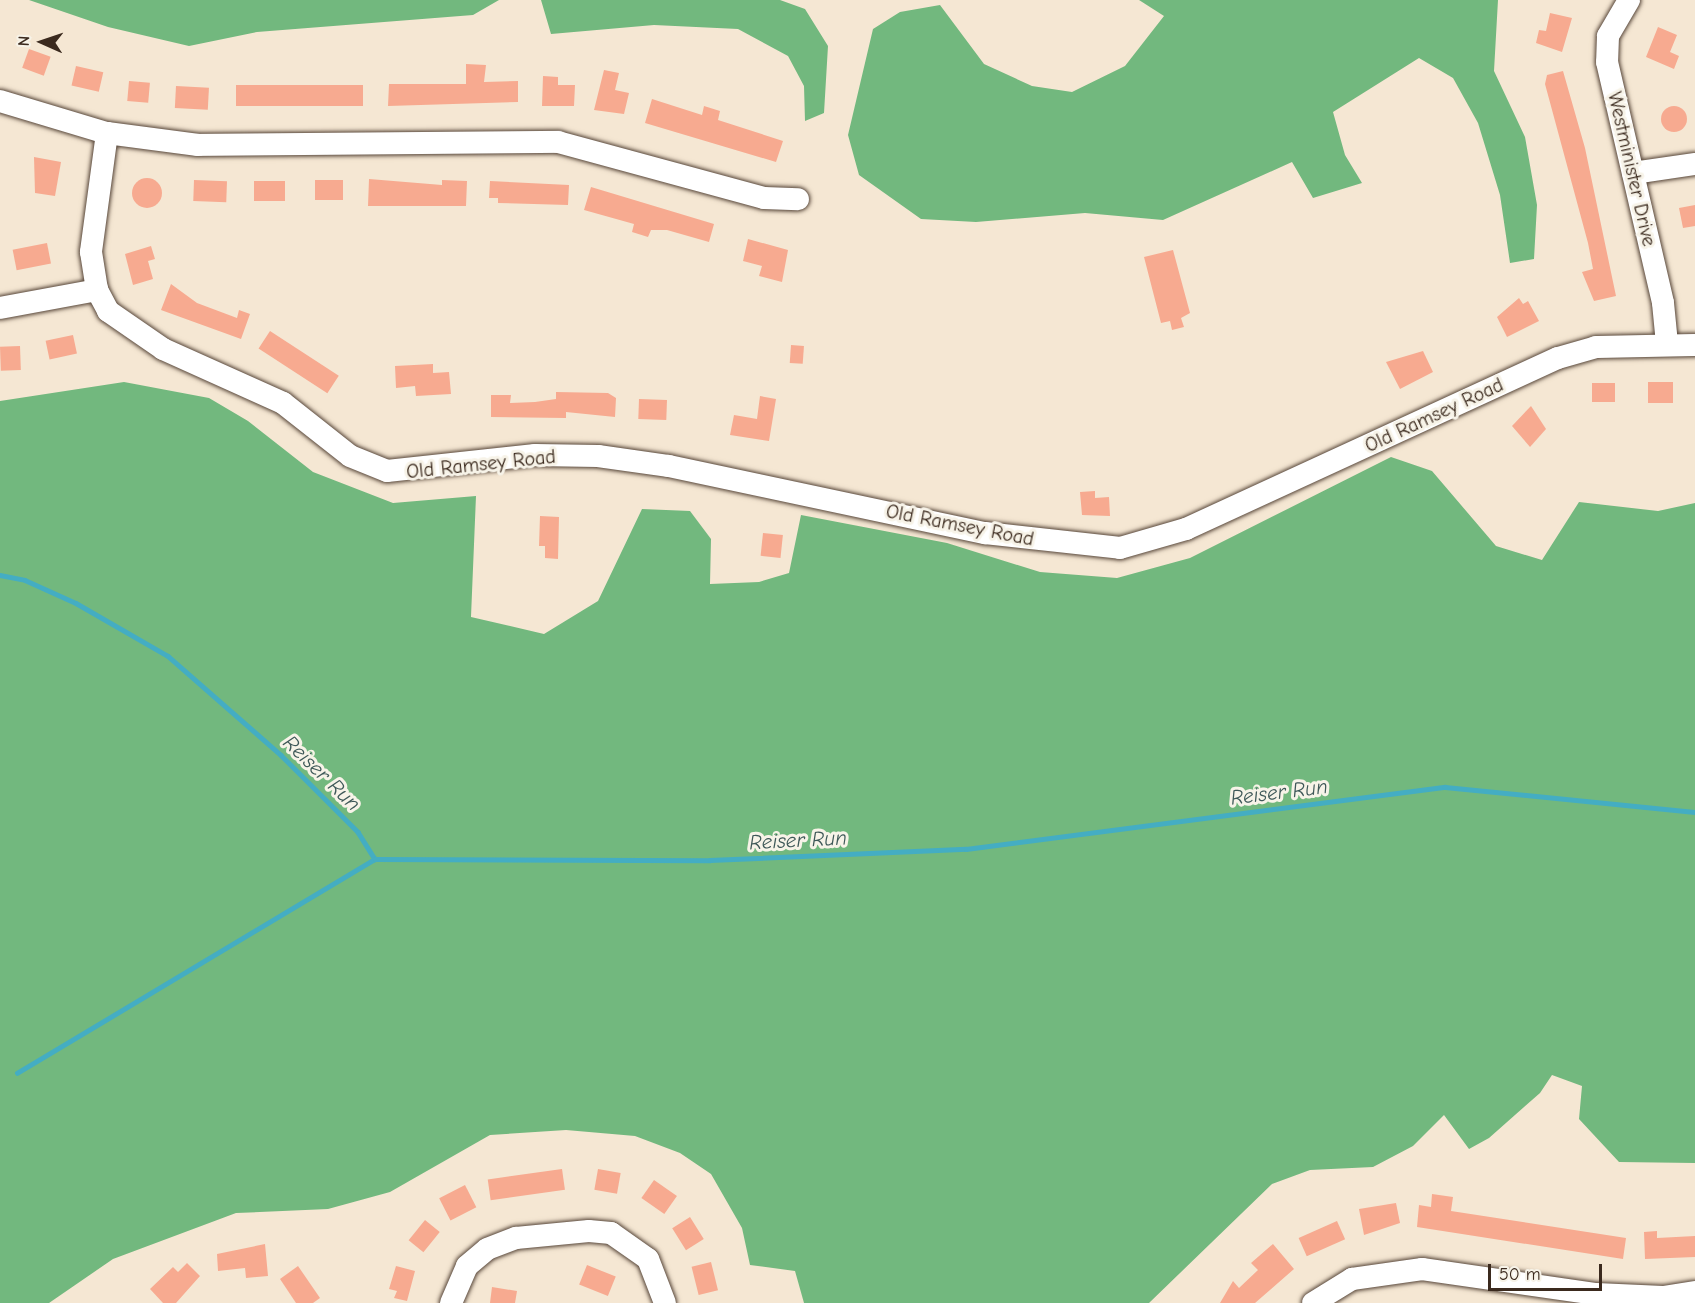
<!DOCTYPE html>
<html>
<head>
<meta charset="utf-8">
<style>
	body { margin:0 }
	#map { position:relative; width:1695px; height:1303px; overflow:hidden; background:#f5e7d3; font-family:"Comic Neue",sans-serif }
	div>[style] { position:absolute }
	.forest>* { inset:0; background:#72b87e }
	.stream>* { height:4.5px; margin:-2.25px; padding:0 2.25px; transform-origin:2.25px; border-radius:2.25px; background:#44adc3 }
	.building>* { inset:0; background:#f7aa90; transform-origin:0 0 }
	.round { border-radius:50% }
	.roads { filter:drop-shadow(0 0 2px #574639) drop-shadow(0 0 2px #574639) }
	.minor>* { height:22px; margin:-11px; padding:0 11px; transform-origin:11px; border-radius:11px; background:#fff }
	span { translate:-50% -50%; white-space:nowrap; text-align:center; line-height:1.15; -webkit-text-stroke:6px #f7f3e8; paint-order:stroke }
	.street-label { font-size:20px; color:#3b2a1e }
	.water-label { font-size:21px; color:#3e5858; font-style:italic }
	.north { position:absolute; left:12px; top:12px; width:60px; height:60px; -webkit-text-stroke:4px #f7f3e8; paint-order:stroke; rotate:273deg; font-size:16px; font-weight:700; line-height:24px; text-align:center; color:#3b2a1e }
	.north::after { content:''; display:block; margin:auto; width:21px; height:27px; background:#3b2a1e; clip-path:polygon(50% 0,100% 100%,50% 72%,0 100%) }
	.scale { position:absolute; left:1488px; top:1264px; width:114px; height:27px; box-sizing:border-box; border:3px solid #3b2a1e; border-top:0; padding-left:8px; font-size:18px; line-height:21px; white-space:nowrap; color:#3b2a1e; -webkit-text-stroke:4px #f7f3e8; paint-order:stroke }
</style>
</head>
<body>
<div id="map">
	<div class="forest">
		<i style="clip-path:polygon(29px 0,499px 0,473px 15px,257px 32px,189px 46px,108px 27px)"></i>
		<i style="clip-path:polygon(541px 0,780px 0,805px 9px,828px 46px,824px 113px,805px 121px,804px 86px,788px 56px,738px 29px,654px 25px,551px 34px)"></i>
		<i style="clip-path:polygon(1139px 0,1498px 0,1494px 71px,1525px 137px,1537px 205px,1534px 259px,1510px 263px,1500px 195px,1478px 123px,1453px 78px,1419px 58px,1333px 112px,1345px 155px,1362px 183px,1313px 198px,1292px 162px,1163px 220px,1085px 213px,976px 222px,921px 219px,859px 175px,848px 135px,873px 29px,900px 12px,940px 5px,984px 64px,1032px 86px,1072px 92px,1125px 66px,1164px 16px)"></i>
		<i style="clip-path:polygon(124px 382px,209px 398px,248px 421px,313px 472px,393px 503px,476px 496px,471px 617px,544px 634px,598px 601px,642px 509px,690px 511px,711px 539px,710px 584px,759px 582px,789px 573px,801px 515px,947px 543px,1040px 572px,1117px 578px,1190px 558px,1391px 457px,1432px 471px,1496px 546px,1542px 560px,1579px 502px,1658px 511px,1695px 503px,1695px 1163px,1619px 1162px,1579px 1119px,1582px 1086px,1552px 1075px,1540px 1093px,1489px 1138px,1469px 1149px,1444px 1115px,1413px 1146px,1373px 1167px,1310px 1170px,1272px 1184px,1149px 1303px,804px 1303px,795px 1271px,750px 1265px,742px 1228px,711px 1174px,680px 1153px,635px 1136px,566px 1130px,490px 1135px,390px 1192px,328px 1209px,236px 1213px,113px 1259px,49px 1303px,0 1303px,0 401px)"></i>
	</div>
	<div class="stream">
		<i style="left:0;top:575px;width:25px;rotate:11deg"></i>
		<i style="left:25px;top:580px;width:56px;rotate:24.3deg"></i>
		<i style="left:76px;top:603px;width:106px;rotate:29.9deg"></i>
		<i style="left:168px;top:656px;width:150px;rotate:41.2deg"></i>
		<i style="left:281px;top:755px;width:109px;rotate:45deg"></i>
		<i style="left:358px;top:832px;width:32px;rotate:58deg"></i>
		<i style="left:17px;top:1073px;width:417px;rotate:-30.9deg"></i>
		<i style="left:375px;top:859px;width:335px;rotate:0.2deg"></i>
		<i style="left:710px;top:860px;width:256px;rotate:-2.5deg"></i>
		<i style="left:966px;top:849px;width:483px;rotate:-7.4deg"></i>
		<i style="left:1445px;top:787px;width:251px;rotate:5.7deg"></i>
	</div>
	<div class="building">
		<i style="clip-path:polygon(1550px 13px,1572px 18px,1562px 52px,1536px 43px,1539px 30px,1546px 31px)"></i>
		<i style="clip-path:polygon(1658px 27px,1677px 35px,1670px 52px,1679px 56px,1674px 69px,1646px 57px)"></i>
		<i style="left:29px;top:49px;width:23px;height:20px;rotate:20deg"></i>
		<i style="clip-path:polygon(466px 64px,486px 65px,484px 82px,518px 81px,518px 102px,388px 106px,389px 84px,466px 84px)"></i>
		<i style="left:76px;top:66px;width:28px;height:20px;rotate:13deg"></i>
		<i style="clip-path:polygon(604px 70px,619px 73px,615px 90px,629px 93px,624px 114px,594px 110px)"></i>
		<i style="clip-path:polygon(1563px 71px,1585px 148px,1616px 296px,1594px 301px,1582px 272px,1593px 269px,1588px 243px,1545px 84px,1547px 75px)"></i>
		<i style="clip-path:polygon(543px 76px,558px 77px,558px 85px,575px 85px,574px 106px,542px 106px)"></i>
		<i style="left:129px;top:81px;width:21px;height:20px;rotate:5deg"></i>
		<i style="left:236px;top:85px;width:127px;height:21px"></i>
		<i style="left:176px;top:86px;width:33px;height:22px;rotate:3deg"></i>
		<i style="clip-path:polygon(652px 99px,702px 115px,704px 106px,720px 111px,718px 120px,783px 141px,776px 162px,645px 123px)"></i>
		<i class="round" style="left:1661px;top:106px;width:26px;height:26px"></i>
		<i style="clip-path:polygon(34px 157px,61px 162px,55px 196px,35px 193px)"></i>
		<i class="round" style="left:132px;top:178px;width:30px;height:30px"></i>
		<i style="clip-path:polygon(369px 179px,442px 185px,442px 180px,467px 181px,466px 206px,368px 206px)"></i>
		<i style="left:194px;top:180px;width:33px;height:21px;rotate:2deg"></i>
		<i style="left:315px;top:180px;width:28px;height:20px"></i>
		<i style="left:254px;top:181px;width:31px;height:20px"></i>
		<i style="clip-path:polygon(490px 181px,569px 185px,568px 205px,498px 203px,498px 198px,489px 198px)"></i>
		<i style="clip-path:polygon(591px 187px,714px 224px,709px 242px,667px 230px,651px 230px,648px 237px,632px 232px,634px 224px,584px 210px)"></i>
		<i style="clip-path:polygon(1695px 205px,1695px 226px,1683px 228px,1679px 208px)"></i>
		<i style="clip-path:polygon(748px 239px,788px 250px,782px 282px,759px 276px,762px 266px,743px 261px)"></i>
		<i style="left:47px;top:243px;width:21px;height:35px;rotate:79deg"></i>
		<i style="clip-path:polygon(151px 246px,155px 259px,148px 261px,153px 279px,133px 285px,125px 254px)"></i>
		<i style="clip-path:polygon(1173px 250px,1190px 313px,1181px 318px,1184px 327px,1172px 330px,1170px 321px,1161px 323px,1144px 257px)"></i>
		<i style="clip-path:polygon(171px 284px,197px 303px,237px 318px,239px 310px,250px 314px,241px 339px,161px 310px)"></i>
		<i style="clip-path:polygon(1519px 298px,1523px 304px,1528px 301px,1539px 321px,1507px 337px,1497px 317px)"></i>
		<i style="left:270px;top:331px;width:82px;height:21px;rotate:33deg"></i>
		<i style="left:73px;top:335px;width:19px;height:28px;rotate:78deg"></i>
		<i style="left:791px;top:345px;width:13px;height:18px;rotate:4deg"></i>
		<i style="left:20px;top:346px;width:24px;height:20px;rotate:88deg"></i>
		<i style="clip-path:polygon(1423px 351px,1433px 372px,1400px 389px,1386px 362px)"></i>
		<i style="clip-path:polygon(433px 364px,433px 373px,449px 372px,451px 394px,416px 396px,415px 386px,396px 388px,395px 366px)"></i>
		<i style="left:1648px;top:382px;width:25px;height:21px"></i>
		<i style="left:1615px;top:383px;width:19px;height:23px;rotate:90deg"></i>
		<i style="clip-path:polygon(556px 392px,608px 393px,616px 398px,615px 417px,566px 412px,566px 418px,491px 417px,491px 395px,511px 395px,510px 403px,535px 402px,556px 399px)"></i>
		<i style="clip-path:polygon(760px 396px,776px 399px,769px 441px,730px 435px,734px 415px,757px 419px)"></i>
		<i style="left:639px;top:399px;width:28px;height:20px;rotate:2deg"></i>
		<i style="clip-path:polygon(1531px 406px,1546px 429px,1530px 447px,1512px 426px)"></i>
		<i style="clip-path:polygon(1095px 491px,1095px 498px,1109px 497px,1110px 516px,1082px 515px,1080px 492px)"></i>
		<i style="clip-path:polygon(540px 516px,559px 517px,558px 559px,545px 558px,545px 546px,539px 546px)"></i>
		<i style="left:763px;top:533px;width:20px;height:23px;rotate:6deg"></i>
		<i style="left:562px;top:1169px;width:21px;height:75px;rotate:82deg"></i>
		<i style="left:598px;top:1169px;width:23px;height:21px;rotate:10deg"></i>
		<i style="left:654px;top:1180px;width:28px;height:22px;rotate:35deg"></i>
		<i style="left:465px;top:1185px;width:25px;height:29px;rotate:63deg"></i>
		<i style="clip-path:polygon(1432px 1194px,1453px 1197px,1451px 1211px,1626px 1238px,1623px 1259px,1417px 1227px,1419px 1205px,1431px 1207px)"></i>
		<i style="clip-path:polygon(1396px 1203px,1400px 1223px,1364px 1235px,1359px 1209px)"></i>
		<i style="left:690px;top:1217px;width:26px;height:21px;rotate:58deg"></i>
		<i style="left:425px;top:1220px;width:19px;height:26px;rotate:39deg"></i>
		<i style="left:1337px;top:1221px;width:20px;height:42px;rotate:66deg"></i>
		<i style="clip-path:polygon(1657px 1231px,1657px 1238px,1695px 1236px,1695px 1257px,1645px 1259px,1644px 1232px)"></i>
		<i style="clip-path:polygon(265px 1244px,268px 1276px,246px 1278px,245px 1268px,218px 1271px,217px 1254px)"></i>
		<i style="clip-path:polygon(1273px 1244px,1294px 1269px,1255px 1303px,1220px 1303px,1233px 1281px,1239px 1288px,1258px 1270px,1251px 1263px)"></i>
		<i style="left:711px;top:1262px;width:29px;height:20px;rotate:76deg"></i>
		<i style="clip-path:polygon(187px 1263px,200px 1276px,176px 1303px,163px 1303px,150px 1289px,173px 1267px,178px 1272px)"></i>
		<i style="left:587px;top:1265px;width:31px;height:21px;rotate:22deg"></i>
		<i style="clip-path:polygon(298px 1266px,320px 1298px,313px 1303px,296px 1303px,280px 1279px)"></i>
		<i style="clip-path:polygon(396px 1266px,415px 1271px,407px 1301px,394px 1298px,397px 1291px,389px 1289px)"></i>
		<i style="clip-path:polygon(492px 1287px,517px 1291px,515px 1303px,490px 1303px)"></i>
	</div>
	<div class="roads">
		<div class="minor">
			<i style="left:1629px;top:0;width:42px;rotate:120.3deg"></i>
			<i style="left:1608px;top:36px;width:26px;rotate:92deg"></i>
			<i style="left:1607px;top:62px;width:247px;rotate:76.9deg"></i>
			<i style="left:1663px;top:303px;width:41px;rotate:84.4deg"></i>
			<i style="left:0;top:101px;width:112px;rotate:16.7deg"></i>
			<i style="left:107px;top:133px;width:92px;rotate:7.5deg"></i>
			<i style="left:198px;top:145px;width:360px;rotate:-0.5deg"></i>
			<i style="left:558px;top:142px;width:213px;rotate:15.2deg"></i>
			<i style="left:764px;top:198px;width:34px;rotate:2deg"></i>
			<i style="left:107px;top:133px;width:120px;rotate:97.7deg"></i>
			<i style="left:91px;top:252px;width:38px;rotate:81deg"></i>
			<i style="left:97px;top:290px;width:24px;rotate:62deg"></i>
			<i style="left:108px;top:311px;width:67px;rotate:34.6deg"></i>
			<i style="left:163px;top:349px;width:132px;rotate:24.2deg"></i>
			<i style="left:283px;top:403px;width:85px;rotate:38.3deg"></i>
			<i style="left:350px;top:456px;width:40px;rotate:22deg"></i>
			<i style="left:387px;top:471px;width:149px;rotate:-6.2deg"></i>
			<i style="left:535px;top:455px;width:63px;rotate:0.9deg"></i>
			<i style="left:598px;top:456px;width:72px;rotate:8deg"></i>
			<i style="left:669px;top:466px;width:323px;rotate:12deg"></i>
			<i style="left:985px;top:533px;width:136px;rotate:6.3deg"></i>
			<i style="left:1120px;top:548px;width:69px;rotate:-16.1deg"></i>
			<i style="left:1186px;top:529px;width:409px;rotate:-24.7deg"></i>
			<i style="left:1558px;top:358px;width:40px;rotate:-16deg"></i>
			<i style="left:1596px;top:347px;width:99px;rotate:-1.2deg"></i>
			<i style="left:1633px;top:173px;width:63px;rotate:-8.3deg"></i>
			<i style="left:0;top:308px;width:99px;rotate:-10.5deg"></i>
			<i style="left:451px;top:1303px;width:40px;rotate:-66.6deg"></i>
			<i style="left:467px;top:1266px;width:26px;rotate:-40deg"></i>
			<i style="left:487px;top:1249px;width:31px;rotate:-21deg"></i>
			<i style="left:516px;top:1238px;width:73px;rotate:-5.5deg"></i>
			<i style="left:589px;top:1231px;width:22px;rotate:5deg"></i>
			<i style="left:611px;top:1233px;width:45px;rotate:35.1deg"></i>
			<i style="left:648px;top:1259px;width:47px;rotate:68.9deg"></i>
			<i style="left:1313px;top:1303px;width:46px;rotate:-31.6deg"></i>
			<i style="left:1352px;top:1279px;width:71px;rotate:-8.1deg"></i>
			<i style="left:1422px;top:1269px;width:176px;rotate:8.2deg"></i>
			<i style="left:1596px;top:1294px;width:67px;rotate:2.6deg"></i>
			<i style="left:1663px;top:1297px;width:32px;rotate:-9deg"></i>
		</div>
	</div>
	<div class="street-label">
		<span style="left:1632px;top:169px;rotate:77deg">Westminister Drive</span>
		<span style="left:1434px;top:415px;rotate:-25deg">Old Ramsey Road</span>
		<span style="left:481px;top:464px;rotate:-6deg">Old Ramsey Road</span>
		<span style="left:960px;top:525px;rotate:11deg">Old Ramsey Road</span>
	</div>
	<div class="water-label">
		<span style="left:322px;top:773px;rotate:44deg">Reiser Run</span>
		<span style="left:1279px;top:792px;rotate:-7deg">Reiser Run</span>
		<span style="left:798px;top:840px;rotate:-3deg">Reiser Run</span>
	</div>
	<div class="north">N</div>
	<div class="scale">50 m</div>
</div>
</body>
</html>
